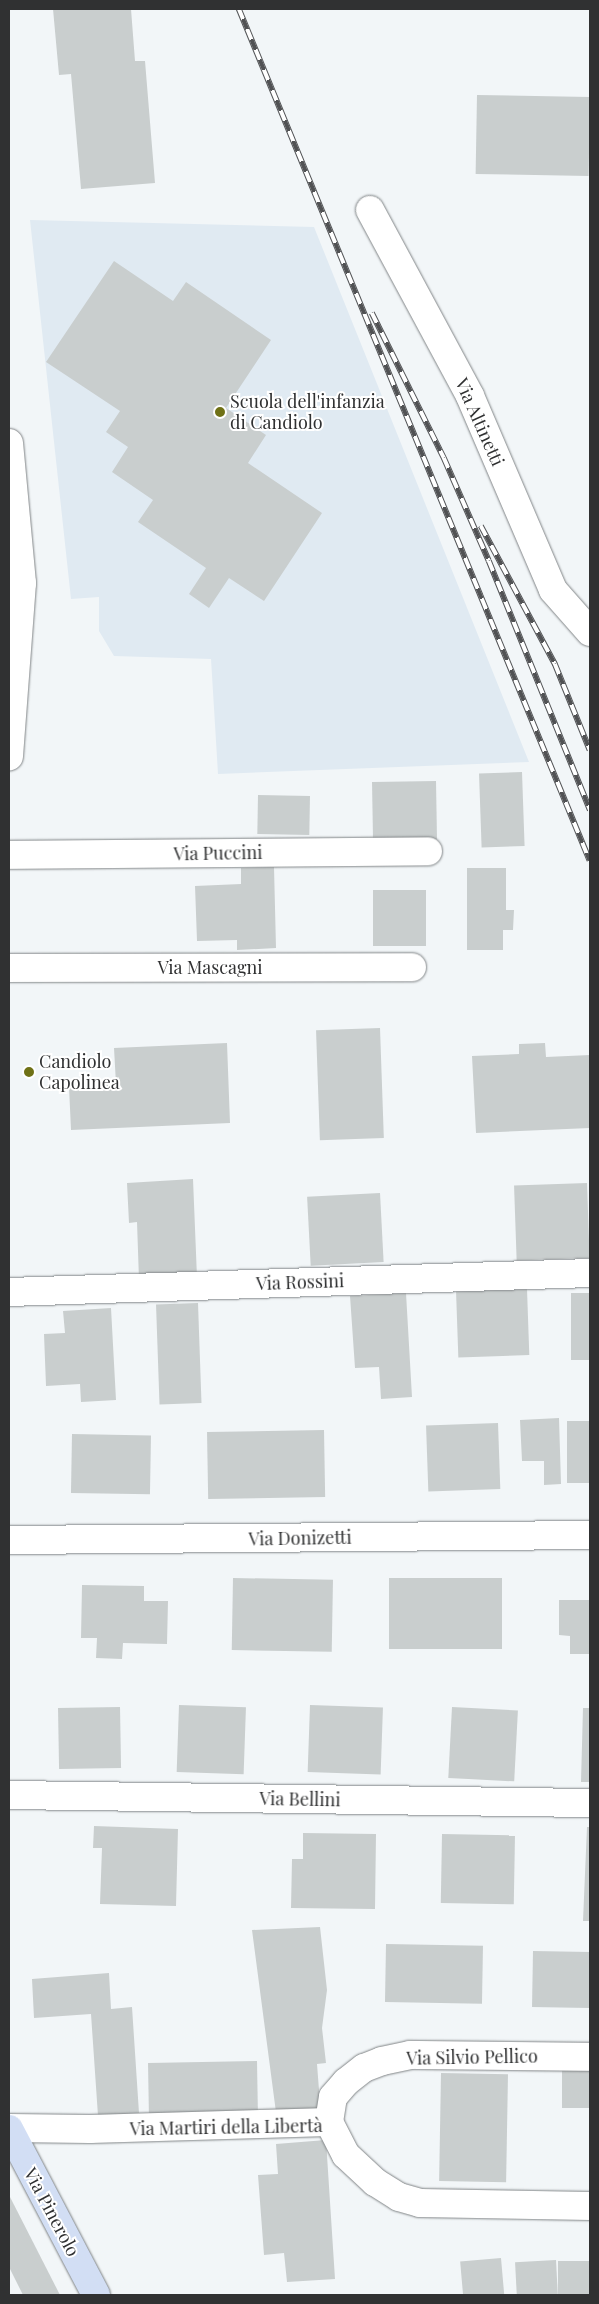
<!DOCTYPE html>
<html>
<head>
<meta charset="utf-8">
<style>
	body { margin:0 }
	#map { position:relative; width:599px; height:2304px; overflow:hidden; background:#f2f6f8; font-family:"Playfair Display",serif }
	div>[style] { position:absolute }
	.built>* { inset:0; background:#e0eaf2 }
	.building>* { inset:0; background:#c9cece; transform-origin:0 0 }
	.roads { filter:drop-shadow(0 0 1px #818587) drop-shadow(0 0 1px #818587) }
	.minor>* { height:28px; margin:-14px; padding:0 14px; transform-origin:14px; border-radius:14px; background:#fff }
	.secondary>* { height:28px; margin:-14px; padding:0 14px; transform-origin:14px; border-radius:14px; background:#d2def4 }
	.rail>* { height:5.5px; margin-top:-2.75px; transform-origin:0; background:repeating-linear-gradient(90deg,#fff 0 11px,#515254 0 22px); box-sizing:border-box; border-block:1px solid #515254 }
	.dots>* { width:14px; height:14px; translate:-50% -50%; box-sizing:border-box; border:2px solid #fff; border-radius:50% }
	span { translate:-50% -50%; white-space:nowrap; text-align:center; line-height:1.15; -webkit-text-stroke:4px #fff; paint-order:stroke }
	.poi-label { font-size:18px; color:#303132 }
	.left { translate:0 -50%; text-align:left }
	.street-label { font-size:18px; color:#303132 }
	.frame { position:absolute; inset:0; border:10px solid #303132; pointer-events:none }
</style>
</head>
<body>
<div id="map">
	<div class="built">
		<i style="clip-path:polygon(30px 220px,314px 227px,529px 762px,218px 774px,211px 659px,114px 656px,99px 631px,99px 597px,71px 599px)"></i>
	</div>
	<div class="building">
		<i style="clip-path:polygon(53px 9px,131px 9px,135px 61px,145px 61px,155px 183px,81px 189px,71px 74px,59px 75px)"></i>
		<i style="left:477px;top:95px;width:113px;height:79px;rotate:1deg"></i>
		<i style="clip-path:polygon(114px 261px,173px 301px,186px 282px,271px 340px,226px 408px,266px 435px,248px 463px,322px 513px,264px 601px,229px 578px,209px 608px,189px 594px,206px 568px,138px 522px,153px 500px,112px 472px,128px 447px,106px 432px,120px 411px,46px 362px)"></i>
		<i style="left:522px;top:772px;width:74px;height:43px;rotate:88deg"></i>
		<i style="left:436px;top:781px;width:59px;height:64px;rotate:89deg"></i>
		<i style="left:258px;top:795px;width:52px;height:39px;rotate:1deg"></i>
		<i style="clip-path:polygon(274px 867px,276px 948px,237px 950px,237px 940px,197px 941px,195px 886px,241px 884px,241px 868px)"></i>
		<i style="clip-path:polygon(467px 868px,506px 868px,506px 910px,514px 910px,513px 930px,503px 930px,503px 950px,467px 950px)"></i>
		<i style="left:373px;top:890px;width:53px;height:56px"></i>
		<i style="left:380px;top:1028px;width:110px;height:64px;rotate:88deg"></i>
		<i style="clip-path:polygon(227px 1043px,230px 1123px,71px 1130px,69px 1087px,116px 1084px,114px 1048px)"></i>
		<i style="clip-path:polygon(545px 1043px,546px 1057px,590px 1055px,590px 1128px,476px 1133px,472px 1056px,519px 1054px,519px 1044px)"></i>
		<i style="clip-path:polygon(193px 1179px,197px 1277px,139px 1280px,137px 1222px,129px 1223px,127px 1183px)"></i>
		<i style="left:587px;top:1183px;width:75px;height:73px;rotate:88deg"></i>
		<i style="left:380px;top:1193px;width:69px;height:73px;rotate:87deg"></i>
		<i style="left:527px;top:1289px;width:66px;height:71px;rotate:88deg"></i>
		<i style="clip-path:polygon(406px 1293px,412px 1397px,381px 1399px,379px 1367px,355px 1368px,350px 1296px)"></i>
		<i style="left:590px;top:1293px;width:67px;height:19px;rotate:90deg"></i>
		<i style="left:198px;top:1303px;width:100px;height:42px;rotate:88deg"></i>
		<i style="clip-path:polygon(111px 1308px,116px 1400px,81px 1402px,80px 1384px,46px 1386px,44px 1334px,65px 1333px,63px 1311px)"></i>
		<i style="clip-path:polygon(559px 1418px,561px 1484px,544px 1485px,544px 1461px,522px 1461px,520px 1420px)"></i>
		<i style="left:567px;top:1421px;width:23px;height:62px"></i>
		<i style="left:498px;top:1423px;width:66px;height:72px;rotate:88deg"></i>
		<i style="left:324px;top:1430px;width:67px;height:117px;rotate:89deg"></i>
		<i style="left:72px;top:1434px;width:79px;height:59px;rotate:1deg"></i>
		<i style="left:233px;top:1578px;width:100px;height:72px;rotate:1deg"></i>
		<i style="left:389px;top:1578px;width:113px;height:71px"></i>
		<i style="clip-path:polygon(82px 1585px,144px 1586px,144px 1601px,168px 1601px,167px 1644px,123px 1643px,122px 1659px,96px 1658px,97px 1638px,81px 1638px)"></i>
		<i style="clip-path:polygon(559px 1600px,590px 1600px,590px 1654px,570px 1654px,570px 1636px,559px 1635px)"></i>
		<i style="left:179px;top:1705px;width:67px;height:67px;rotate:2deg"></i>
		<i style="left:310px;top:1705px;width:73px;height:67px;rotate:2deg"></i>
		<i style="left:120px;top:1707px;width:61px;height:62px;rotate:89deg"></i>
		<i style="left:452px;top:1707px;width:66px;height:71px;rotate:3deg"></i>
		<i style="clip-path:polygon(583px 1708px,590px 1708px,590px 1782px,581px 1782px)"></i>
		<i style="clip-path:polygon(94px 1826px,178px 1829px,176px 1906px,100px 1904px,102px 1848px,93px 1848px)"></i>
		<i style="clip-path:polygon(587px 1827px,590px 1827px,590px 1921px,583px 1921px)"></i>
		<i style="clip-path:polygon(303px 1833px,376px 1834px,375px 1909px,291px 1908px,292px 1859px,303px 1859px)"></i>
		<i style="left:442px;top:1834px;width:73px;height:69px;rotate:1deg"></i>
		<i style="clip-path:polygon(320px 1927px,327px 1990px,322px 2028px,326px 2063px,317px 2064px,321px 2116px,277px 2120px,252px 1930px)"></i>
		<i style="left:386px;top:1944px;width:97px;height:58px;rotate:1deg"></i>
		<i style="left:533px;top:1951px;width:57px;height:56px;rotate:1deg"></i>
		<i style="clip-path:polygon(109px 1973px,111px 2009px,132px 2007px,139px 2113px,98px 2116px,91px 2014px,34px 2018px,32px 1979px)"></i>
		<i style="left:257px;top:2061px;width:58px;height:109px;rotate:89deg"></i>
		<i style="left:562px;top:2069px;width:28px;height:39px"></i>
		<i style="left:441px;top:2073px;width:67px;height:108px;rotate:1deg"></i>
		<i style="clip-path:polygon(326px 2140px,335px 2279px,287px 2282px,284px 2253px,264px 2255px,258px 2175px,278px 2174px,276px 2144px)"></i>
		<i style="clip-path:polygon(9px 2195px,60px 2295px,23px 2295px,9px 2267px)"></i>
		<i style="left:501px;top:2258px;width:37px;height:41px;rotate:85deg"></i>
		<i style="left:556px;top:2260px;width:35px;height:41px;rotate:87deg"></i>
		<i style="left:590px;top:2261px;width:34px;height:32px;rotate:90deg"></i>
	</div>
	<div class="roads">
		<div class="minor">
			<i style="left:370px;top:210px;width:211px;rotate:61.7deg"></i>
			<i style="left:470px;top:396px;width:211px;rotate:66.8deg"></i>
			<i style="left:553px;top:590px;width:56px;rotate:48.6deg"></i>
			<i style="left:9px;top:443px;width:141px;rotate:84.7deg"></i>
			<i style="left:22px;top:583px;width:174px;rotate:94.3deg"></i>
			<i style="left:9px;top:855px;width:419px;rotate:-0.5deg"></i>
			<i style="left:9px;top:968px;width:403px;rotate:-0.1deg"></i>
			<i style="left:9px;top:1292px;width:581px;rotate:-1.87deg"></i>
			<i style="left:9px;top:1540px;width:581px;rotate:-0.49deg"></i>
			<i style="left:9px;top:1795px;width:581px;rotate:0.79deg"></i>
			<i style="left:329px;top:2122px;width:37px;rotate:63deg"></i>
			<i style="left:346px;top:2155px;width:40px;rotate:43deg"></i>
			<i style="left:375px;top:2182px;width:28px;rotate:32deg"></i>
			<i style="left:399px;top:2197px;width:22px;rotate:16deg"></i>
			<i style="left:420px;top:2203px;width:170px;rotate:1deg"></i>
			<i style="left:329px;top:2122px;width:25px;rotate:-81deg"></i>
			<i style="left:333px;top:2097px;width:20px;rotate:-49deg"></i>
			<i style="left:346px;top:2082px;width:23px;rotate:-38deg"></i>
			<i style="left:364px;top:2068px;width:19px;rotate:-21deg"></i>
			<i style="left:382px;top:2061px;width:29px;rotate:-12deg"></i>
			<i style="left:410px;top:2055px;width:180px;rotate:0.6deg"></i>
			<i style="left:9px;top:2128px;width:81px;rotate:0.7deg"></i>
			<i style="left:90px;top:2129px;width:239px;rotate:-1.7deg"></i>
		</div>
		<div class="secondary">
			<i style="left:9px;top:2129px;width:187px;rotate:62.3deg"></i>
		</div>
	</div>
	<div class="rail">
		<i style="left:239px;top:9px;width:921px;rotate:67.61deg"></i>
		<i style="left:372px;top:313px;width:162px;rotate:63.6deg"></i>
		<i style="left:444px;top:458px;width:112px;rotate:66.4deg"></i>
		<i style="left:489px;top:561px;width:269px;rotate:67.9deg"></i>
		<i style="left:481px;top:526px;width:157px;rotate:61.8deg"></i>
		<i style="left:555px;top:664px;width:93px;rotate:67.9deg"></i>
	</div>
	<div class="dots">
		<i style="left:220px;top:412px;background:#6f7116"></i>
		<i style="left:29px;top:1072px;background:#6f7116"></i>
	</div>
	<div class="poi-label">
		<span class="left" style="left:230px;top:412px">Scuola dell'infanzia<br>di Candiolo</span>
		<span class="left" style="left:39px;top:1072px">Candiolo<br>Capolinea</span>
	</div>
	<div class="street-label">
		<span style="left:480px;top:422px;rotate:66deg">Via Altinetti</span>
		<span style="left:218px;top:853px;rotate:-1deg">Via Puccini</span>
		<span style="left:210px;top:967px">Via Mascagni</span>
		<span style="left:300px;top:1282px;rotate:-2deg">Via Rossini</span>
		<span style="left:300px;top:1538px;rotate:-1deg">Via Donizetti</span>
		<span style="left:300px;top:1799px;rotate:1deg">Via Bellini</span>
		<span style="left:472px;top:2057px;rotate:-1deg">Via Silvio Pellico</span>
		<span style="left:226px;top:2127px;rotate:-1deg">Via Martiri della Libertà</span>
		<span style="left:52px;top:2212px;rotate:62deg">Via Pinerolo</span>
	</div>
	<div class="frame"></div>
</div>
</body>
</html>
